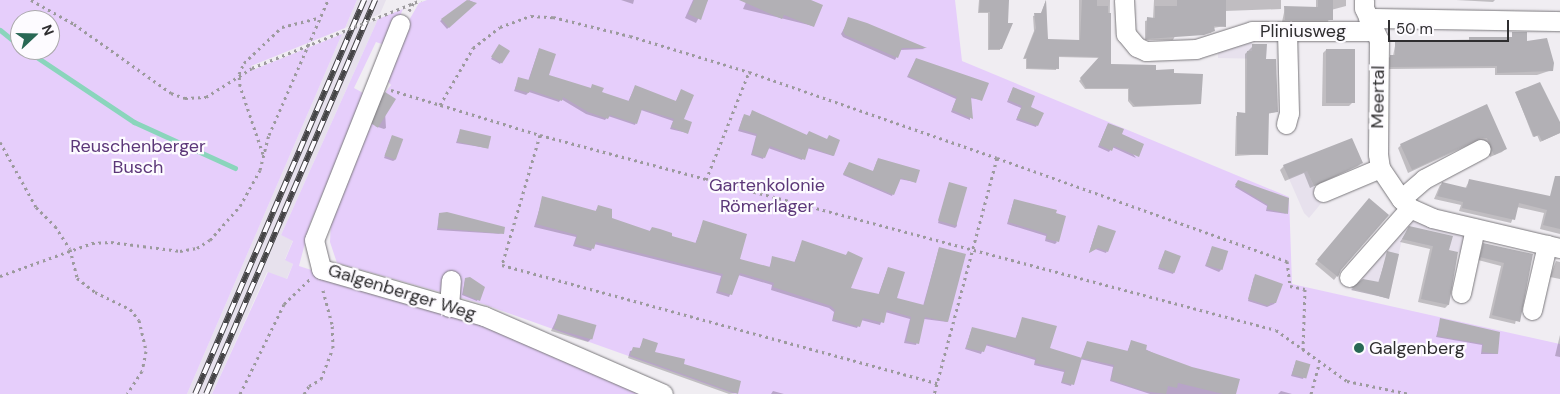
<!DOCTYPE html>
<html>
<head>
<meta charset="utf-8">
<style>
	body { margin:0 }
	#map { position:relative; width:1560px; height:394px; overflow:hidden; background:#f0edf2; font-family:"DM Sans",sans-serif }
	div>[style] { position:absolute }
	.built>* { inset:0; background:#e7e1ed }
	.green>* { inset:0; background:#e6cefb }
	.shadow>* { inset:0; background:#0003 }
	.stream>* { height:5px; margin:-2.5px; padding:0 2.5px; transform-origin:2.5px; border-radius:2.5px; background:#8ad5bc }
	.building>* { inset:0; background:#b2b0b5; transform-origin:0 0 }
	.path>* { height:3px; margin-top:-1.5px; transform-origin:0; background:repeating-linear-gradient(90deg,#9c9a9d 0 2.5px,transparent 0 6.5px) }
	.roads { filter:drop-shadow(0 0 1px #7a787c) drop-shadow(0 0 1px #7a787c) }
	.minor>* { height:19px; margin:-9.5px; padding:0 9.5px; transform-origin:9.5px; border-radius:9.5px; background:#fff }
	.rail>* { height:5.5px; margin-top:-2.75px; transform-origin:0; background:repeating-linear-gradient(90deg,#fdfbff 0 11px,#454446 0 22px); box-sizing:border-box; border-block:1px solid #454446 }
	.path-bridge>* { height:3px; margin-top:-1.5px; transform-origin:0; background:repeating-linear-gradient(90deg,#9c9a9d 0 2.5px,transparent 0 6.5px) }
	.dots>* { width:14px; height:14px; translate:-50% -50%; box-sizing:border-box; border:2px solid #fdfbff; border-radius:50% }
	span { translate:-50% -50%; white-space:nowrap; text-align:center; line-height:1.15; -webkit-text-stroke:4.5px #fdfbff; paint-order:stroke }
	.street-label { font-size:18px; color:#2f2e30 }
	.park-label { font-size:18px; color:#5c3779 }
	.poi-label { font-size:18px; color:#2f2e30 }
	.left { translate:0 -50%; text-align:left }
	.north { position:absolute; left:10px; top:10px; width:50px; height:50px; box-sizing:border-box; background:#fdfbff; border:1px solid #aba9ac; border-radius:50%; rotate:69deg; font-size:14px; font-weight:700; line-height:20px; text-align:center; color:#2f2e30 }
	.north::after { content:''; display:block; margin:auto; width:18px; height:22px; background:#296855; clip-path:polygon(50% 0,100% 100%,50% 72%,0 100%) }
	.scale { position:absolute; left:1388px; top:20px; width:121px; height:22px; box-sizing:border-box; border:2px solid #2f2e30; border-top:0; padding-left:6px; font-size:15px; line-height:18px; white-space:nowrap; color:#2f2e30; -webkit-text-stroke:4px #fdfbff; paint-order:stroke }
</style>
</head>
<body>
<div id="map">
	<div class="built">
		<i style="clip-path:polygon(357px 0,386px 0,380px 14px,345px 28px)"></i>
		<i style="clip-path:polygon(378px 19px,281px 235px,293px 240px,285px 259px,293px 264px,286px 280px,267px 272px,212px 394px,187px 394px,342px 34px)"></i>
		<i style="clip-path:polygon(1252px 37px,1252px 44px,1267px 45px,1266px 59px,1218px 58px,1218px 51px)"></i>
		<i style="clip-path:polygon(1301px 157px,1315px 189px,1328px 195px,1309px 218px,1304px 213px,1283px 165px)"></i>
		<i style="clip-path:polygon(1406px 218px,1470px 235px,1466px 254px,1402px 239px,1389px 299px,1351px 290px,1354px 277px)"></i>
	</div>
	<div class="green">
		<i style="clip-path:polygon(evenodd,0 0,357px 0,345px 28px,251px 66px,253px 70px,342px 34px,187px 394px,0 394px,0 0,20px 20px,50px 20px,50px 50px,20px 50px,20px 20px)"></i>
		<i style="clip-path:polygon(427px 0,955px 0,962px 61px,1289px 197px,1292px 284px,1560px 344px,1560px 394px,735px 394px,483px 304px,337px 263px,330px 242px,331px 222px,382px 97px,391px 85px,386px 79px,408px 22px,419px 3px)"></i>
		<i style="clip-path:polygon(403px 9px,387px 46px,376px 42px,354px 88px,365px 94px,310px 224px,299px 266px,517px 337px,551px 356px,641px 394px,212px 394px,268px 272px,287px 279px,293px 264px,285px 260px,293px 241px,281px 235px,378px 19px)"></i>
	</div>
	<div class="shadow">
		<i style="clip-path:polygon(469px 0,475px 3px,447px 29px,440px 21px)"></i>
		<i style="clip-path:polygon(621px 0,634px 0,633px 4px)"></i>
		<i style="clip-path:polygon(693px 0,708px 0,696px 23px,685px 18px)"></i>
		<i style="clip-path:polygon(747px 0,808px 0,813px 26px,743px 9px)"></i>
		<i style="clip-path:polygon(979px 0,1007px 0,1000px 50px,988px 50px,988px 13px,978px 13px)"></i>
		<i style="clip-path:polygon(1046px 0,1047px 41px,1079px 41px,1079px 0,1110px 0,1109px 66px,1173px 75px,1200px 104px,1133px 107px,1128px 101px,1128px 89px,1085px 89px,1079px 81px,1100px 58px,1058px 57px,1056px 70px,1026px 69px,1026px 59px,1023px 59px,1034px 31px,1033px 16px,1041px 14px)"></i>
		<i style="clip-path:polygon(1154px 0,1281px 0,1281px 9px,1225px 11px,1225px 26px,1213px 28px,1211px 33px,1175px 36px,1173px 40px,1145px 40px,1145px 21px,1153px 19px)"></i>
		<i style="clip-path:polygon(1316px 0,1346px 0,1346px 6px,1331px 10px,1328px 22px,1282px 22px,1285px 8px,1316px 8px)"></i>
		<i style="clip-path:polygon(1456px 0,1495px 0,1493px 2px)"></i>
		<i style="clip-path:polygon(849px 19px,925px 49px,900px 50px,895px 60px,843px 37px,841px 34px)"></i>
		<i style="clip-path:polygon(1502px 39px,1502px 47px,1526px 43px,1552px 70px,1537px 75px,1495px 75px,1495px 68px,1388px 69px,1388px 58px,1393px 56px,1396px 41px)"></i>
		<i style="clip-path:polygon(1253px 46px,1265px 60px,1276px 112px,1267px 114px,1267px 154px,1235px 156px,1236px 116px,1245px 114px,1245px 54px)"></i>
		<i style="clip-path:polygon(498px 47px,508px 51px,500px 64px,491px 59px)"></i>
		<i style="clip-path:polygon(1326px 50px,1353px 102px,1349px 106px,1322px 106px,1323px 53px)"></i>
		<i style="clip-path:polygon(538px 52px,548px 76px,590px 89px,592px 86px,601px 93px,628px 102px,635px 87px,675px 103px,681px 91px,682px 120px,687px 133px,670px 129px,673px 121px,641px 110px,635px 125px,608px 116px,605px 120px,586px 114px,561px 99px,559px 102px,529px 92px,526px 95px,514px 91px,519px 78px,528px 81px)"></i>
		<i style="clip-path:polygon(916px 59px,981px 100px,970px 98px,970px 120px,951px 112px,956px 99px,907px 77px)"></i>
		<i style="clip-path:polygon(1013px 88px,1029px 108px,1042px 113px,1036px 127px,1016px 120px,1021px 108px,1007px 102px)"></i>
		<i style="clip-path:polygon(1516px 93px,1560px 126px,1560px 133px,1540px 142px,1537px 135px,1533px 137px)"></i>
		<i style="clip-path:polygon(384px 95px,386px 128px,384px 129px,375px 126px)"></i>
		<i style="clip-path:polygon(1486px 106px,1505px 149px,1502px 152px,1490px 157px,1483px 141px,1477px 141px,1408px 173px,1398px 148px,1401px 145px)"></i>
		<i style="clip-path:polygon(752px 112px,806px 136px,809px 132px,826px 141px,838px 141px,833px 156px,807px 148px,802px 160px,768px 148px,763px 159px,751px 155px,756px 136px,738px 131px,743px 117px,749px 117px)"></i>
		<i style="clip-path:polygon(1107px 126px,1120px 135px,1136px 158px,1112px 147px,1109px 152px,1098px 147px)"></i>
		<i style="clip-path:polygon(460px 131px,487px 148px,456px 143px)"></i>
		<i style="clip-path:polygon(392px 136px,395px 160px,393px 161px,384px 158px)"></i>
		<i style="clip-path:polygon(1351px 140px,1361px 163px,1358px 166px,1310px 188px,1304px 173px,1285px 181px,1280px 170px,1284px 166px)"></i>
		<i style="clip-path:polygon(877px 161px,915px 182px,899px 179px,892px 196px,843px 175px,848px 165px,873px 172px)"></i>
		<i style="clip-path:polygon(1469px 181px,1560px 202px,1560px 234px,1540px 229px,1544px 213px,1517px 207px,1511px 223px,1459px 211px,1461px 205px,1434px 199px,1440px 185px,1465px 189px)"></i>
		<i style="clip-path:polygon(1237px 183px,1287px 214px,1266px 211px,1267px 206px,1235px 187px)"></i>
		<i style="clip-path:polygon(949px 184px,957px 226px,955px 228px,938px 223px)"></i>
		<i style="clip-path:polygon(543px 197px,595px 212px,598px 207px,611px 219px,649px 232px,652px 228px,670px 237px,695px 244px,704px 221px,738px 259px,769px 268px,773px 258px,794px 263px,803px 241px,845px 256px,848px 253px,849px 289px,878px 296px,888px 268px,895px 299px,923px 306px,939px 248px,947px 322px,924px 319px,916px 345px,904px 343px,910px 319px,885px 312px,880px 325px,861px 320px,857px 328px,832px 321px,834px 312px,829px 308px,771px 290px,772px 285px,738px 275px,729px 297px,716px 293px,721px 276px,594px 244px,591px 251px,573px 246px,576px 237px,534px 227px)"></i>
		<i style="clip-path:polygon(1014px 200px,1057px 242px,1055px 244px,1045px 241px,1046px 236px,1007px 224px)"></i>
		<i style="clip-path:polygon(1366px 203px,1337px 276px,1334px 280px,1315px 264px)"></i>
		<i style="clip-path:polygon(439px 215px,502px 234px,437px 230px)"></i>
		<i style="clip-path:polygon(1410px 227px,1448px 251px,1448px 305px,1445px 308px,1418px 302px,1430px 249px,1400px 242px)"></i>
		<i style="clip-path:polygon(1097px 228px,1107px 251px,1106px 253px,1095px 249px,1089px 253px)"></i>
		<i style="clip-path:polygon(1484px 244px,1532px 255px,1515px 324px,1489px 318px,1501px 266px,1478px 260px)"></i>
		<i style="clip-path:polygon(1212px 247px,1221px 270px,1219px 272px,1205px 266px)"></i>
		<i style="clip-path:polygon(1165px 251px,1174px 272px,1173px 274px,1158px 269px)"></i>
		<i style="clip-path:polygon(1388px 252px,1387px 298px,1351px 290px,1363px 280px,1378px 283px)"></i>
		<i style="clip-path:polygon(1556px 261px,1560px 262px,1560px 279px,1550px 277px)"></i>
		<i style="clip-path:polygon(1254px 277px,1275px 303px,1274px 304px,1267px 307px,1248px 301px)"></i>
		<i style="clip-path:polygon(465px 280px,484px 287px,477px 301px,462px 295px)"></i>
		<i style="clip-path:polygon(558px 316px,591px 339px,588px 342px,551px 331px)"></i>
		<i style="clip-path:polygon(1023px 319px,1048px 349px,1081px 359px,1086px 345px,1127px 352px,1131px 342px,1235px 394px,1150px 394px,1110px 381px,1113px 367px,1080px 359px,1071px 386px,1061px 383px,1064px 372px,1034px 365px,1035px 360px,985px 345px,981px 354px,965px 349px,972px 328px,1015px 339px)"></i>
		<i style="clip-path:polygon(1441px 320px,1498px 333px,1497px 354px,1481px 354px,1482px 345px,1436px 337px)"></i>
		<i style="clip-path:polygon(1560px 335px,1560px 357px,1555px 356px)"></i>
		<i style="clip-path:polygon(644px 340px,654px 353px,737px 393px,729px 394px,628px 358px,630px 351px,639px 349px)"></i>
		<i style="clip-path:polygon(1296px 361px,1309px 365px,1303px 379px,1291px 376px)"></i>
		<i style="clip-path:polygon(773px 391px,784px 394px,771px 394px)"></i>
		<i style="clip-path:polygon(1281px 391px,1292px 394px,1278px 394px)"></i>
	</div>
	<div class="stream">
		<i style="left:0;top:30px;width:26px;rotate:39deg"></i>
		<i style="left:26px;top:50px;width:130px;rotate:33.7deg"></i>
		<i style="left:134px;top:122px;width:111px;rotate:24.5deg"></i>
	</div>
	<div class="building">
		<i style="clip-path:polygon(467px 0,477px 3px,449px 28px,441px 19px)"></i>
		<i style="clip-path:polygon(694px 0,708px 0,701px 20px,688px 14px)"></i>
		<i style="clip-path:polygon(739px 0,811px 0,823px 5px,814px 27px,784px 15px,782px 19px)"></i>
		<i style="clip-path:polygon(980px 0,1009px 0,1008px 23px,1013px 23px,1002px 49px,989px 49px,990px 12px,979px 12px)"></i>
		<i style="clip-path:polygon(1046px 0,1048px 39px,1080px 40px,1082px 0,1097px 0,1097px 6px,1108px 6px,1108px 13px,1111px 13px,1111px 64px,1156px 65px,1156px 70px,1174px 69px,1174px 73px,1203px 74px,1201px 104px,1135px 106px,1129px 99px,1129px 88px,1086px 88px,1080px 78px,1099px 57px,1059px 56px,1059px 69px,1027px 68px,1027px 58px,1024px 58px,1036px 28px,1034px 13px,1041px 13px)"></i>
		<i style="clip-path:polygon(1177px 0,1226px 0,1226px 27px,1214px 26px,1215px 31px,1204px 35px,1146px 39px,1147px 17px,1155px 18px,1155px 6px,1177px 6px)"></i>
		<i style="clip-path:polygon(1318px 0,1333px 0,1333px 20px,1285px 20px,1284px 6px,1318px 7px)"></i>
		<i style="clip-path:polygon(848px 17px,867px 23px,927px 48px,902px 48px,898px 58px,845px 35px,843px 31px)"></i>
		<i style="clip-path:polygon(1512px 32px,1527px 32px,1527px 41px,1547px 38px,1554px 63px,1553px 71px,1497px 73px,1497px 66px,1390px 67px,1390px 55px,1395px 55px,1395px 40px,1469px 41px,1469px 37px,1512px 37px)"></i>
		<i style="left:499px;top:44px;width:13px;height:15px;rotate:32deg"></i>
		<i style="clip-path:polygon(1252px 44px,1267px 44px,1266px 59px,1276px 59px,1278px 112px,1269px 113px,1268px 155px,1237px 154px,1237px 112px,1246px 113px,1247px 51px,1252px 51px)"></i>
		<i style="clip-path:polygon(539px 48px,556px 54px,549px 75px,591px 88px,592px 84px,604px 88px,602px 92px,629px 101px,635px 85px,676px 101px,681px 89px,694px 95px,684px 119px,692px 122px,688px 134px,671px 127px,674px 119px,642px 109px,637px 124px,610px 115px,608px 119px,588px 112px,563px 97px,562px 101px,530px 90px,529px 93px,515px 89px,518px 77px,529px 80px)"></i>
		<i style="left:1326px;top:49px;width:29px;height:54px"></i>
		<i style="clip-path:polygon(916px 58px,989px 83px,982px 101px,971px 97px,973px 119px,952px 110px,957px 97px,908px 76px)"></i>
		<i style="clip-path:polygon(1540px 82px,1560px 122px,1560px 133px,1542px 141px,1539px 135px,1534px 137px,1515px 92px)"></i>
		<i style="clip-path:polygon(1013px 87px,1035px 96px,1031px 107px,1044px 113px,1038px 126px,1017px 118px,1022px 106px,1008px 100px)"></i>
		<i style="left:385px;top:92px;width:13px;height:34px;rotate:32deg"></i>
		<i style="clip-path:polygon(1487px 104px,1507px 149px,1494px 155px,1487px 138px,1481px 138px,1412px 170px,1400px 144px)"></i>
		<i style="clip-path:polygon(752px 110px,807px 135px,809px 131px,827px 139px,829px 135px,840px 140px,834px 156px,809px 147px,805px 160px,770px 146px,765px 158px,752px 154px,757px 134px,739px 129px,744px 114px,750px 116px)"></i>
		<i style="clip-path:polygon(1108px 123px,1124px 129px,1122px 134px,1144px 144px,1139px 157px,1114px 146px,1112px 151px,1099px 145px)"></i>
		<i style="left:460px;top:129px;width:32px;height:13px;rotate:13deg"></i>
		<i style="left:392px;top:135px;width:12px;height:22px;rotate:20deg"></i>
		<i style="clip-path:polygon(1352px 138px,1363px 163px,1314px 186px,1307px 171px,1289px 178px,1283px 165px)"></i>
		<i style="clip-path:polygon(878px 158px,920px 170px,916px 183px,901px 178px,894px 195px,843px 174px,849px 162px,873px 171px)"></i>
		<i style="clip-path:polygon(1555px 176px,1560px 176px,1560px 229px,1543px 225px,1547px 210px,1519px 203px,1515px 220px,1462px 208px,1463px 202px,1437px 196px,1442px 182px,1467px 188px,1469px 179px,1550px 196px)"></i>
		<i style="clip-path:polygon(1238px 180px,1289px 198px,1288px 214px,1267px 209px,1268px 205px,1235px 185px)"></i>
		<i style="left:949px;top:182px;width:19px;height:40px;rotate:16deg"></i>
		<i style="clip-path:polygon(542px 196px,596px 211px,598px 205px,612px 209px,612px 218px,650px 231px,652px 227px,660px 229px,672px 233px,672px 236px,696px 243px,703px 220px,747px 234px,740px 259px,770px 267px,772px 256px,795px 262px,802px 240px,846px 255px,848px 251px,863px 258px,851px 288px,879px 294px,888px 267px,905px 272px,897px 298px,924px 305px,939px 247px,966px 254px,948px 322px,925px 317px,919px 344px,906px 341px,911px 317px,887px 310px,884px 323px,863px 318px,860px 327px,833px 319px,835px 310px,831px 306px,773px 287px,774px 283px,740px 273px,732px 295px,718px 291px,723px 274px,596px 242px,594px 249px,575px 244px,577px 235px,536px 224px)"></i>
		<i style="clip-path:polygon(1369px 198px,1389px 215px,1341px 270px,1338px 277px,1317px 260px)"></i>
		<i style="clip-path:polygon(1014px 199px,1057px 210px,1056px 213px,1066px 216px,1059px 242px,1046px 239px,1047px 234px,1008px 222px)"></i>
		<i style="clip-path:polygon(447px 212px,505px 227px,504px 234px,438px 228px,439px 213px)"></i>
		<i style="clip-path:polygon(1098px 225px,1116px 231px,1108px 252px,1098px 248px,1089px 253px)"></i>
		<i style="clip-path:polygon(1409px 226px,1453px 236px,1449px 250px,1458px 252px,1449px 305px,1421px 299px,1433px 246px,1402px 239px)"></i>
		<i style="clip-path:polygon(1483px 243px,1533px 254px,1520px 322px,1492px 315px,1504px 263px,1480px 257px)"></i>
		<i style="left:1212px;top:246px;width:17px;height:20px;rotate:17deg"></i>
		<i style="left:1165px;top:250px;width:17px;height:18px;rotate:21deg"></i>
		<i style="clip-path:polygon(1387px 251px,1399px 254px,1389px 299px,1351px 288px,1363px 279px,1379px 282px)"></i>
		<i style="clip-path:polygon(1255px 274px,1283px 284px,1276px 303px,1270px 303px,1269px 306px,1248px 299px)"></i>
		<i style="clip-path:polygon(470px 277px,485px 287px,480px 301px,463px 294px,465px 278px)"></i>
		<i style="left:558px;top:314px;width:40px;height:15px;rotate:16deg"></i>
		<i style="clip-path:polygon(1022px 317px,1057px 326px,1050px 348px,1082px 358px,1074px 385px,1062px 382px,1065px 370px,1035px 363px,1036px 358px,987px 344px,984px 352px,966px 348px,972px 327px,1016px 338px)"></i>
		<i style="clip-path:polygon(1440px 318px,1500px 332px,1498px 354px,1482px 352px,1483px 344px,1437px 336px)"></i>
		<i style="clip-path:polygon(643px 338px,658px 343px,655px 352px,685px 359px,684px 364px,741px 381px,738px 394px,630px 355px,633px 347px,640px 348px)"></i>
		<i style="clip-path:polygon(1131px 340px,1147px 345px,1146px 350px,1192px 367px,1240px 379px,1236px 394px,1223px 394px,1178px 383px,1177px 388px,1168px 386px,1166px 394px,1144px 391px,1111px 380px,1114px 365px,1081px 358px,1087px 341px,1128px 351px)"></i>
		<i style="left:1296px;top:360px;width:15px;height:15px;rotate:16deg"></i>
	</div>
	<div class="path">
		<i style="left:31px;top:0;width:49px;rotate:29.2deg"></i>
		<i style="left:74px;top:24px;width:119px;rotate:35.4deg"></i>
		<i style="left:171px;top:93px;width:15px;rotate:20deg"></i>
		<i style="left:185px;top:98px;width:21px;rotate:-3deg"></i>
		<i style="left:206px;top:97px;width:54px;rotate:-32.2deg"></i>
		<i style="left:409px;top:11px;width:13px;rotate:-61deg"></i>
		<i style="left:391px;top:90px;width:156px;rotate:16.8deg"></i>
		<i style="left:540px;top:135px;width:761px;rotate:14.84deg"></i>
		<i style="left:1276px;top:330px;width:87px;rotate:35.7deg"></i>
		<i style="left:1347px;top:381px;width:64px;rotate:11.7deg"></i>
		<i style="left:440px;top:105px;width:66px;rotate:-59.9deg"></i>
		<i style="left:473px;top:48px;width:34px;rotate:-38deg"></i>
		<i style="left:500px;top:27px;width:33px;rotate:-20deg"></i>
		<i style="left:531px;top:16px;width:22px;rotate:3deg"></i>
		<i style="left:553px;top:17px;width:79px;rotate:13.9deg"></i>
		<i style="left:630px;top:36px;width:124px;rotate:16.8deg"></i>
		<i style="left:540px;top:135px;width:135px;rotate:106.3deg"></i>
		<i style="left:502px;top:265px;width:451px;rotate:15.2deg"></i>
		<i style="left:0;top:142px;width:74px;rotate:61deg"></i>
		<i style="left:36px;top:207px;width:27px;rotate:45deg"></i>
		<i style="left:55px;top:226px;width:27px;rotate:57deg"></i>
		<i style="left:70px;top:249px;width:30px;rotate:76deg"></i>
		<i style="left:77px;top:278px;width:23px;rotate:38deg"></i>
		<i style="left:95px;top:292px;width:39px;rotate:26deg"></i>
		<i style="left:130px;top:309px;width:14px;rotate:51deg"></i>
		<i style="left:139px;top:320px;width:32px;rotate:77deg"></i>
		<i style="left:146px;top:351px;width:20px;rotate:101deg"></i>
		<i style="left:142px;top:371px;width:27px;rotate:123deg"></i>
		<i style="left:263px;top:154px;width:72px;rotate:-108.7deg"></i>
		<i style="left:240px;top:86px;width:12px;rotate:-95deg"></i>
		<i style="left:239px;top:74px;width:12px;rotate:-66deg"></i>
		<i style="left:244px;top:63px;width:52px;rotate:-43.5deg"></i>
		<i style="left:282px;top:27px;width:38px;rotate:-14deg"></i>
		<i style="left:997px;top:158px;width:308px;rotate:19.6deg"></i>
		<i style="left:1287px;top:261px;width:25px;rotate:83deg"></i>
		<i style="left:1290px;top:286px;width:15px;rotate:11deg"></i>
		<i style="left:1305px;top:289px;width:61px;rotate:91.9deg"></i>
		<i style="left:706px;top:180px;width:116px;rotate:-68.3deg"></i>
		<i style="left:749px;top:72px;width:262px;rotate:19.1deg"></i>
		<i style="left:997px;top:158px;width:244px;rotate:104.9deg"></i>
		<i style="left:0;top:276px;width:98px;rotate:-19.7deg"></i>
		<i style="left:92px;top:243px;width:19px;rotate:-3deg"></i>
		<i style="left:111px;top:242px;width:70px;rotate:7.4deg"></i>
		<i style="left:180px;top:251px;width:17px;rotate:-10deg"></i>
		<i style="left:197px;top:248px;width:15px;rotate:-32deg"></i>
		<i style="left:210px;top:240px;width:45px;rotate:-48.6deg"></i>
		<i style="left:240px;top:206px;width:41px;rotate:-60.9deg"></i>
		<i style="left:260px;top:170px;width:36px;rotate:-76deg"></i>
		<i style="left:269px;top:135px;width:147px;rotate:-66.4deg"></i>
		<i style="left:240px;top:394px;width:100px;rotate:-63.9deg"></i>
		<i style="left:284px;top:304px;width:36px;rotate:-44deg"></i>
		<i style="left:304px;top:394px;width:9px;rotate:-58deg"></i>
		<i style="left:309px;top:386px;width:14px;rotate:-30deg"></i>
		<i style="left:321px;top:379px;width:33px;rotate:-69deg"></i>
		<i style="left:333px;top:348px;width:24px;rotate:-92deg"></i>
		<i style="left:332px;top:324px;width:38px;rotate:-105deg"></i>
		<i style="left:1311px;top:394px;width:31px;rotate:-75deg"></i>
	</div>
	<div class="roads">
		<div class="minor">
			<i style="left:1124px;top:0;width:34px;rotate:87deg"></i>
			<i style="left:1126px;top:34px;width:17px;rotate:50deg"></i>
			<i style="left:1137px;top:47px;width:10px;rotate:24deg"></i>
			<i style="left:1146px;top:51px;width:50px;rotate:-2.3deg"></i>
			<i style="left:1196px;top:49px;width:59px;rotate:-17.8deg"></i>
			<i style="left:1252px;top:31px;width:122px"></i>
			<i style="left:1364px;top:0;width:8px;rotate:90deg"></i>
			<i style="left:1364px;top:8px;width:35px;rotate:65deg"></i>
			<i style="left:1379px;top:40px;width:114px;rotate:90.5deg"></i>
			<i style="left:1378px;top:154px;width:14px;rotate:82deg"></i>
			<i style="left:1380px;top:168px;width:37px;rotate:56deg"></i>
			<i style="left:1401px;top:199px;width:13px;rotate:45deg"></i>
			<i style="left:1410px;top:208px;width:24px;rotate:24deg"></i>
			<i style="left:1432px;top:218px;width:131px;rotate:13.2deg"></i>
			<i style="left:1368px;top:18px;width:192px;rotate:0.9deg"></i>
			<i style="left:400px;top:24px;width:232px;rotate:111.7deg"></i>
			<i style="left:314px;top:240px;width:30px;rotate:76deg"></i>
			<i style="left:321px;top:269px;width:170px;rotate:16.1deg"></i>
			<i style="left:484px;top:316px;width:195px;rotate:23.5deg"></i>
			<i style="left:1286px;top:124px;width:11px;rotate:-75deg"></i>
			<i style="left:1289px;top:113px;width:82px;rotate:-91.4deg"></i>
			<i style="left:1323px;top:192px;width:62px;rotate:-22.8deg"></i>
			<i style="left:1401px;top:199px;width:30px;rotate:-41deg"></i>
			<i style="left:1424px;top:179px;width:64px;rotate:-27.8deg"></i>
			<i style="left:1349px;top:277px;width:92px;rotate:-48.5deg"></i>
			<i style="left:1461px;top:293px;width:66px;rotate:-77.8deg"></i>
			<i style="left:449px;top:307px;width:27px;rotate:-86deg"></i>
			<i style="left:1532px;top:310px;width:67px;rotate:-77deg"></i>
		</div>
	</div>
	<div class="rail">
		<i style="left:195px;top:394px;width:429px;rotate:-66.8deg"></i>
		<i style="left:206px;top:394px;width:429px;rotate:-66.8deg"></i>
	</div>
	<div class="path-bridge">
		<i style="left:252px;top:68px;width:182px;rotate:-21.9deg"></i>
	</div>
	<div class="dots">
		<i style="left:1359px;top:348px;background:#296855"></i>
	</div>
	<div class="street-label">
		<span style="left:1303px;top:31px">Pliniusweg</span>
		<span style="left:1378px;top:97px;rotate:-89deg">Meertal</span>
		<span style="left:402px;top:292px;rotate:17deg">Galgenberger Weg</span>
	</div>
	<div class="park-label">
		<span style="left:138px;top:157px">Reuschenberger<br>Busch</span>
		<span style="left:767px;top:196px">Gartenkolonie<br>Römerlager</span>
	</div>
	<div class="poi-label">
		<span class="left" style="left:1369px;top:348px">Galgenberg</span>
	</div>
	<div class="north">N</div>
	<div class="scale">50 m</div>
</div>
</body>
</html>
